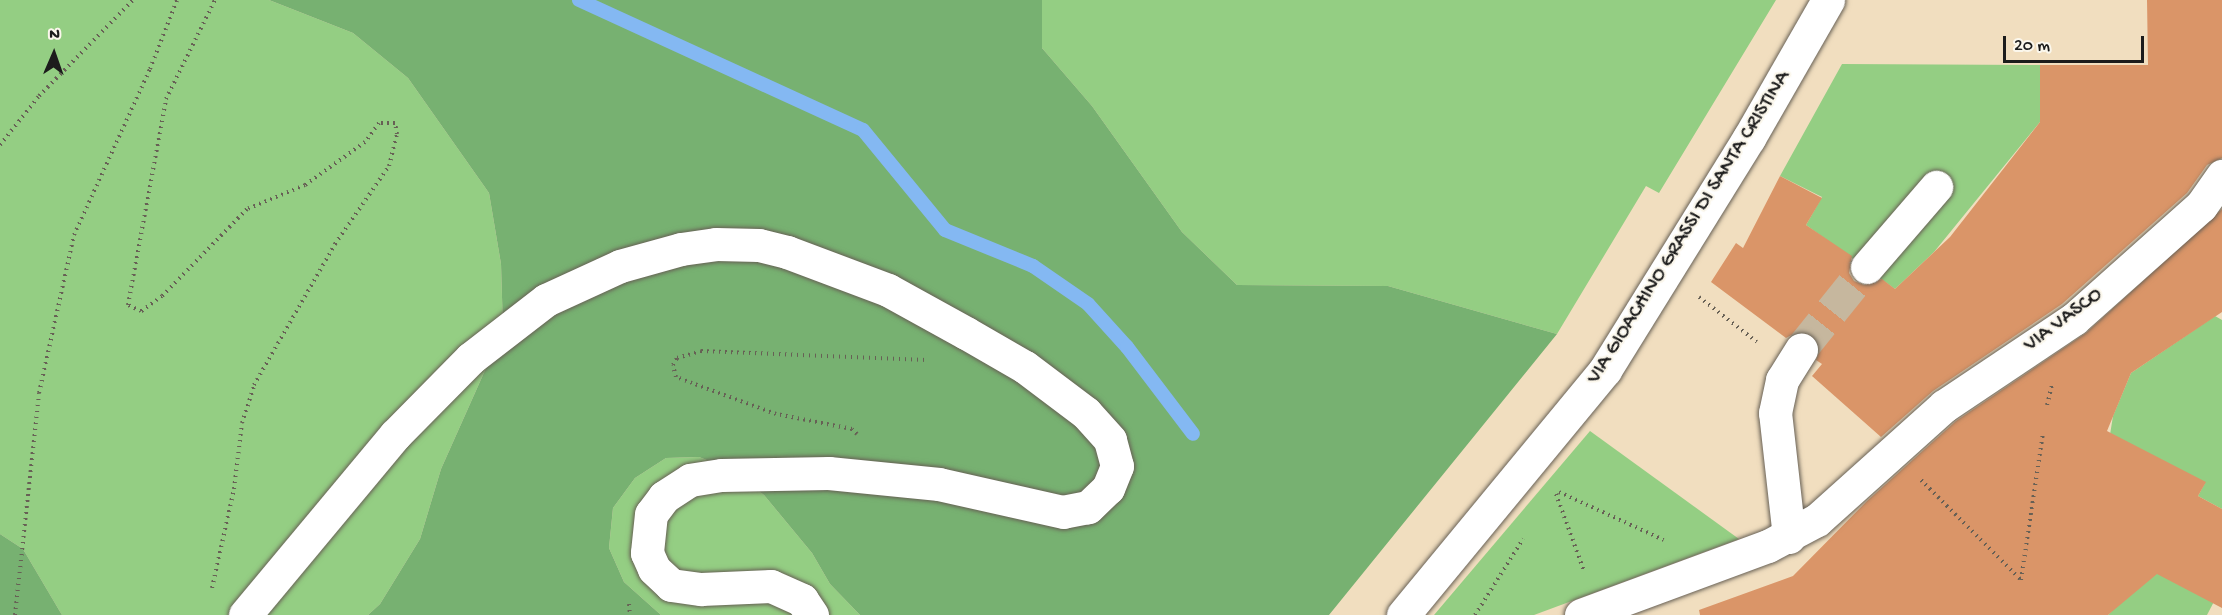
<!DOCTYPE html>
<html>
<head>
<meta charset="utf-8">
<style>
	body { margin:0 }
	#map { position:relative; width:2222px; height:615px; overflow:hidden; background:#f1debf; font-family:"Gochi Hand",sans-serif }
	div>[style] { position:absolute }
	.green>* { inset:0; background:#94ce83 }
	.forest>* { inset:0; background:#77b171 }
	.stream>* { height:14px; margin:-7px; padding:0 7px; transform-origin:7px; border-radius:7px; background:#84b8f2 }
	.building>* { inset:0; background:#da9568 }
	.minor-tunnel>* { height:33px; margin-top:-16.5px; transform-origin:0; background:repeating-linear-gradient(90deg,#c6b79e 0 33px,transparent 0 49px) }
	.path>* { height:4px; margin-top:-2px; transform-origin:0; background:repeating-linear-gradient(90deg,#676055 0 1.5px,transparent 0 6px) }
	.roads { filter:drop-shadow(0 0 2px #676055) drop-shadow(0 0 2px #676055) }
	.minor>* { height:33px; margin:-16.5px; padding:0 16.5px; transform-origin:16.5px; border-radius:16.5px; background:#fff }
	span { translate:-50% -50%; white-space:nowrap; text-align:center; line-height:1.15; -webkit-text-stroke:4.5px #fbf7ec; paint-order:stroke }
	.street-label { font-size:21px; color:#1c1c1c }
	.north { position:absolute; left:24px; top:24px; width:60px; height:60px; -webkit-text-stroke:4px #fbf7ec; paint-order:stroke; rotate:2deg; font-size:16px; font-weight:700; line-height:24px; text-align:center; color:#1c1c1c }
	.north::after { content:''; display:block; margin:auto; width:21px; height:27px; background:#1c1c1c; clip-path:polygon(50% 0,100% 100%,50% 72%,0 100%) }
	.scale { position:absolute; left:2003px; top:36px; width:141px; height:27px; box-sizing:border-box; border:3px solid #1c1c1c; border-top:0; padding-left:8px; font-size:18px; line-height:21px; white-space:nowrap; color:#1c1c1c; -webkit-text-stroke:4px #fbf7ec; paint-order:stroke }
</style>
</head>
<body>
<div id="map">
	<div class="green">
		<i style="clip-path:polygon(0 0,269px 0,353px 33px,408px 78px,489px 193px,501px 264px,503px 330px,441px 469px,420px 539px,380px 604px,368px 615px,62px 615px,23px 549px,0 534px)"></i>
		<i style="clip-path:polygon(1042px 0,1776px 0,1659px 193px,1646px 186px,1557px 334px,1388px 286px,1237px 285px,1182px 232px,1092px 106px,1042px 48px)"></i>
		<i style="clip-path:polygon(1842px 64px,2040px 65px,2040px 122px,1934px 252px,1895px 289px,1806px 225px,1822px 197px,1780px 176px)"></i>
		<i style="clip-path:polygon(2215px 316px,2222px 320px,2222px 509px,2198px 496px,2205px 483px,2093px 540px,2113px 416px,2131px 373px)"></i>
		<i style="clip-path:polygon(1590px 431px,1739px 539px,1534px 615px,1434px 615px)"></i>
		<i style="clip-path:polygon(699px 457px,732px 470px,764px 495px,812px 553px,830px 584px,860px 615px,661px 615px,624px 582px,609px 548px,613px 508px,635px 478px,666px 458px)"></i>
		<i style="clip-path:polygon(2164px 560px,2220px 590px,2207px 615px,2108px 615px)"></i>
	</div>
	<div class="forest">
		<i style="clip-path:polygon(269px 0,1042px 0,1042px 48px,1092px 106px,1182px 232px,1237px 285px,1388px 286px,1557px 334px,1329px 615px,860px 615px,830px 584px,812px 553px,764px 495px,732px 470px,699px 457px,666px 458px,635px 478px,613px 508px,609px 548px,624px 582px,661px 615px,368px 615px,380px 604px,420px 539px,441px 469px,503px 330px,501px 264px,489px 193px,408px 78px,353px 33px)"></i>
		<i style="clip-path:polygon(0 534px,23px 549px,62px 615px,0 615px)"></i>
	</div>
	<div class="stream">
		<i style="left:579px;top:0;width:312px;rotate:24.6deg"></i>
		<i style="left:863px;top:130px;width:129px;rotate:50.6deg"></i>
		<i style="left:945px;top:230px;width:95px;rotate:22.2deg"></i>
		<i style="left:1033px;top:266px;width:67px;rotate:34.6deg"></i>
		<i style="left:1088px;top:304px;width:58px;rotate:47.8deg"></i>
		<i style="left:1127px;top:347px;width:109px;rotate:52.8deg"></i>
	</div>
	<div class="building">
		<i style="clip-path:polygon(2147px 0,2222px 0,2222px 158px,2207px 165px,2187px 193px,2062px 304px,1933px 391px,1881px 437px,1812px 376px,1822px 364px,1816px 360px,1820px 349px,1811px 333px,1801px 330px,1786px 338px,1711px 282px,1736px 243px,1743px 248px,1780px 176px,1822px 198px,1806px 225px,1852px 256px,1849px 273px,1854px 281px,1864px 285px,1882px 279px,1895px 289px,1950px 237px,2040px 122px,2040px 65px,2148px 65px)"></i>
		<i style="clip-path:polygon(2222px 209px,2222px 312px,2131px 373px,2107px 431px,2206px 482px,2198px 496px,2222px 509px,2222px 608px,2157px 574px,2108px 615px,1700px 615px,1699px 610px,1793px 576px,1867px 501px,1956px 421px,2086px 333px)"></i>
	</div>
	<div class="minor-tunnel">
		<i style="left:1801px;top:349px;width:105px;rotate:-51.2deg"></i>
	</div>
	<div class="path">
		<i style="left:0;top:145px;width:63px;rotate:-51.5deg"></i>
		<i style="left:39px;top:96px;width:134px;rotate:-45.6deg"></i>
		<i style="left:1699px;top:297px;width:73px;rotate:37.8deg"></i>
		<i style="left:2047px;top:405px;width:21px;rotate:-76deg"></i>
		<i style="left:857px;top:434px;width:7px;rotate:-135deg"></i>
		<i style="left:852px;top:429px;width:77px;rotate:-168.8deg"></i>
		<i style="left:776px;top:414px;width:90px;rotate:-159.7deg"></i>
		<i style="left:692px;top:383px;width:17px;rotate:-159deg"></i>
		<i style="left:676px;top:377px;width:12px;rotate:-104deg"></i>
		<i style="left:673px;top:365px;width:8px;rotate:-60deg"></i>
		<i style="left:677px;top:358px;width:25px;rotate:-16deg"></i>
		<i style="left:701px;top:351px;width:226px;rotate:2.3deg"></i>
		<i style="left:1921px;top:480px;width:141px;rotate:45deg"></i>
		<i style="left:2021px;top:580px;width:149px;rotate:-81.5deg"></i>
		<i style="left:1559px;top:492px;width:115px;rotate:24.6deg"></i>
		<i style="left:1556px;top:494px;width:82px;rotate:70deg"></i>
		<i style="left:212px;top:588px;width:101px;rotate:-77.5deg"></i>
		<i style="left:234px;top:489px;width:66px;rotate:-83.1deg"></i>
		<i style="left:242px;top:423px;width:40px;rotate:-72deg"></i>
		<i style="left:254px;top:385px;width:163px;rotate:-60.1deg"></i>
		<i style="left:335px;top:244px;width:95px;rotate:-55.3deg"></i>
		<i style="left:389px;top:166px;width:33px;rotate:-76deg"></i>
		<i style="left:397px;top:134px;width:11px;rotate:-100deg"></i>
		<i style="left:395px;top:123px;width:16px;rotate:180deg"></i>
		<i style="left:379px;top:123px;width:24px;rotate:126deg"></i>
		<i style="left:365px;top:142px;width:74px;rotate:144.4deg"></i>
		<i style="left:305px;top:185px;width:63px;rotate:157.5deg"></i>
		<i style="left:247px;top:209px;width:122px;rotate:134.3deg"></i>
		<i style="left:162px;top:296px;width:26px;rotate:144deg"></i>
		<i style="left:141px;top:311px;width:14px;rotate:-155deg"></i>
		<i style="left:128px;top:305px;width:209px;rotate:-79.5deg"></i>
		<i style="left:166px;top:99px;width:110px;rotate:-63.7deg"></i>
		<i style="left:629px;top:604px;width:11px;rotate:85deg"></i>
		<i style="left:15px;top:615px;width:223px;rotate:-83.8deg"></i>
		<i style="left:39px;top:393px;width:162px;rotate:-77.5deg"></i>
		<i style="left:74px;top:235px;width:183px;rotate:-65.4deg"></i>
		<i style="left:150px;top:69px;width:74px;rotate:-68.6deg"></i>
		<i style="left:1475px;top:615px;width:90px;rotate:-57.7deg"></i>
	</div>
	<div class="roads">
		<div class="minor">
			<i style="left:1867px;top:267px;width:106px;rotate:-49.2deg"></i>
			<i style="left:1789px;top:537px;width:125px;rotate:-96.4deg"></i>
			<i style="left:1775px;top:413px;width:34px;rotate:-78deg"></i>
			<i style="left:1782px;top:380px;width:36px;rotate:-58deg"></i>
			<i style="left:245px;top:615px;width:234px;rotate:-50.2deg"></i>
			<i style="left:395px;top:435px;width:108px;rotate:-45.4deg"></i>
			<i style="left:471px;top:358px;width:95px;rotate:-37.7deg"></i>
			<i style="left:546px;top:300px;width:81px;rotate:-24.7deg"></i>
			<i style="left:620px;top:266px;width:63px;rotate:-15.6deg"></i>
			<i style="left:681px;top:249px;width:35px;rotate:-8deg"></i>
			<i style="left:716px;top:244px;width:43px;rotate:1.3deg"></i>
			<i style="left:759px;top:245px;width:29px;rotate:14deg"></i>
			<i style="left:787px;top:252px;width:108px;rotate:20.6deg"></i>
			<i style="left:888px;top:290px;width:89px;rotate:28.9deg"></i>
			<i style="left:966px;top:333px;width:68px;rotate:30deg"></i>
			<i style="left:1025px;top:367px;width:76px;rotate:37deg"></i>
			<i style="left:1086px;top:413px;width:36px;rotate:48deg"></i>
			<i style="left:1110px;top:440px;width:27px;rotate:75deg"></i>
			<i style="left:1117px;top:466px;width:24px;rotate:112deg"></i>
			<i style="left:1108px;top:488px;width:28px;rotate:136deg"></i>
			<i style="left:1088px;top:507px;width:25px;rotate:169deg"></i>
			<i style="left:1063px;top:512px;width:127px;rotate:-167.3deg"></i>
			<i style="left:939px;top:484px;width:111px;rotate:-174.3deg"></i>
			<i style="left:829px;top:473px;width:108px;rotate:178.9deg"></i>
			<i style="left:721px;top:475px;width:31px;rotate:171deg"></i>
			<i style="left:690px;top:480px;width:31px;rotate:147deg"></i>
			<i style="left:664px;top:497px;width:21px;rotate:127deg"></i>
			<i style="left:651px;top:514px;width:39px;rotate:96deg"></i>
			<i style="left:647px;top:553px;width:17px;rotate:66deg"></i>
			<i style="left:654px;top:569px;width:23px;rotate:43deg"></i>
			<i style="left:671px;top:585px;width:30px;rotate:8deg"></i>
			<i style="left:701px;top:589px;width:70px;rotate:-2.5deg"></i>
			<i style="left:771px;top:586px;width:34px;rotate:24deg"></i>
			<i style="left:802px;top:600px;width:18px;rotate:56deg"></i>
			<i style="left:1403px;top:615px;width:318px;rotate:-50.5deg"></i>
			<i style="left:1605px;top:370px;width:273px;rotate:-58.2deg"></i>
			<i style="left:1749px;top:138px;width:159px;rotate:-60.2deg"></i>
			<i style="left:1581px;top:615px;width:199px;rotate:-20.3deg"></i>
			<i style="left:1768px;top:546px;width:55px;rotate:-28deg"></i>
			<i style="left:1817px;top:520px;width:171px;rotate:-41.9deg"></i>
			<i style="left:1944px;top:406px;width:156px;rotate:-33.8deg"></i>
			<i style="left:2074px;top:319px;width:170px;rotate:-41.7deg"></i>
			<i style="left:2201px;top:206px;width:37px;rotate:-55deg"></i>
		</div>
	</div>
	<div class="street-label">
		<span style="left:1690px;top:228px;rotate:-58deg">VIA GIOACHINO GRASSI DI SANTA CRISTINA</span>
		<span style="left:2064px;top:321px;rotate:-37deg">VIA VASCO</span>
	</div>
	<div class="north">N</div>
	<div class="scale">20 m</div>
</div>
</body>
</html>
